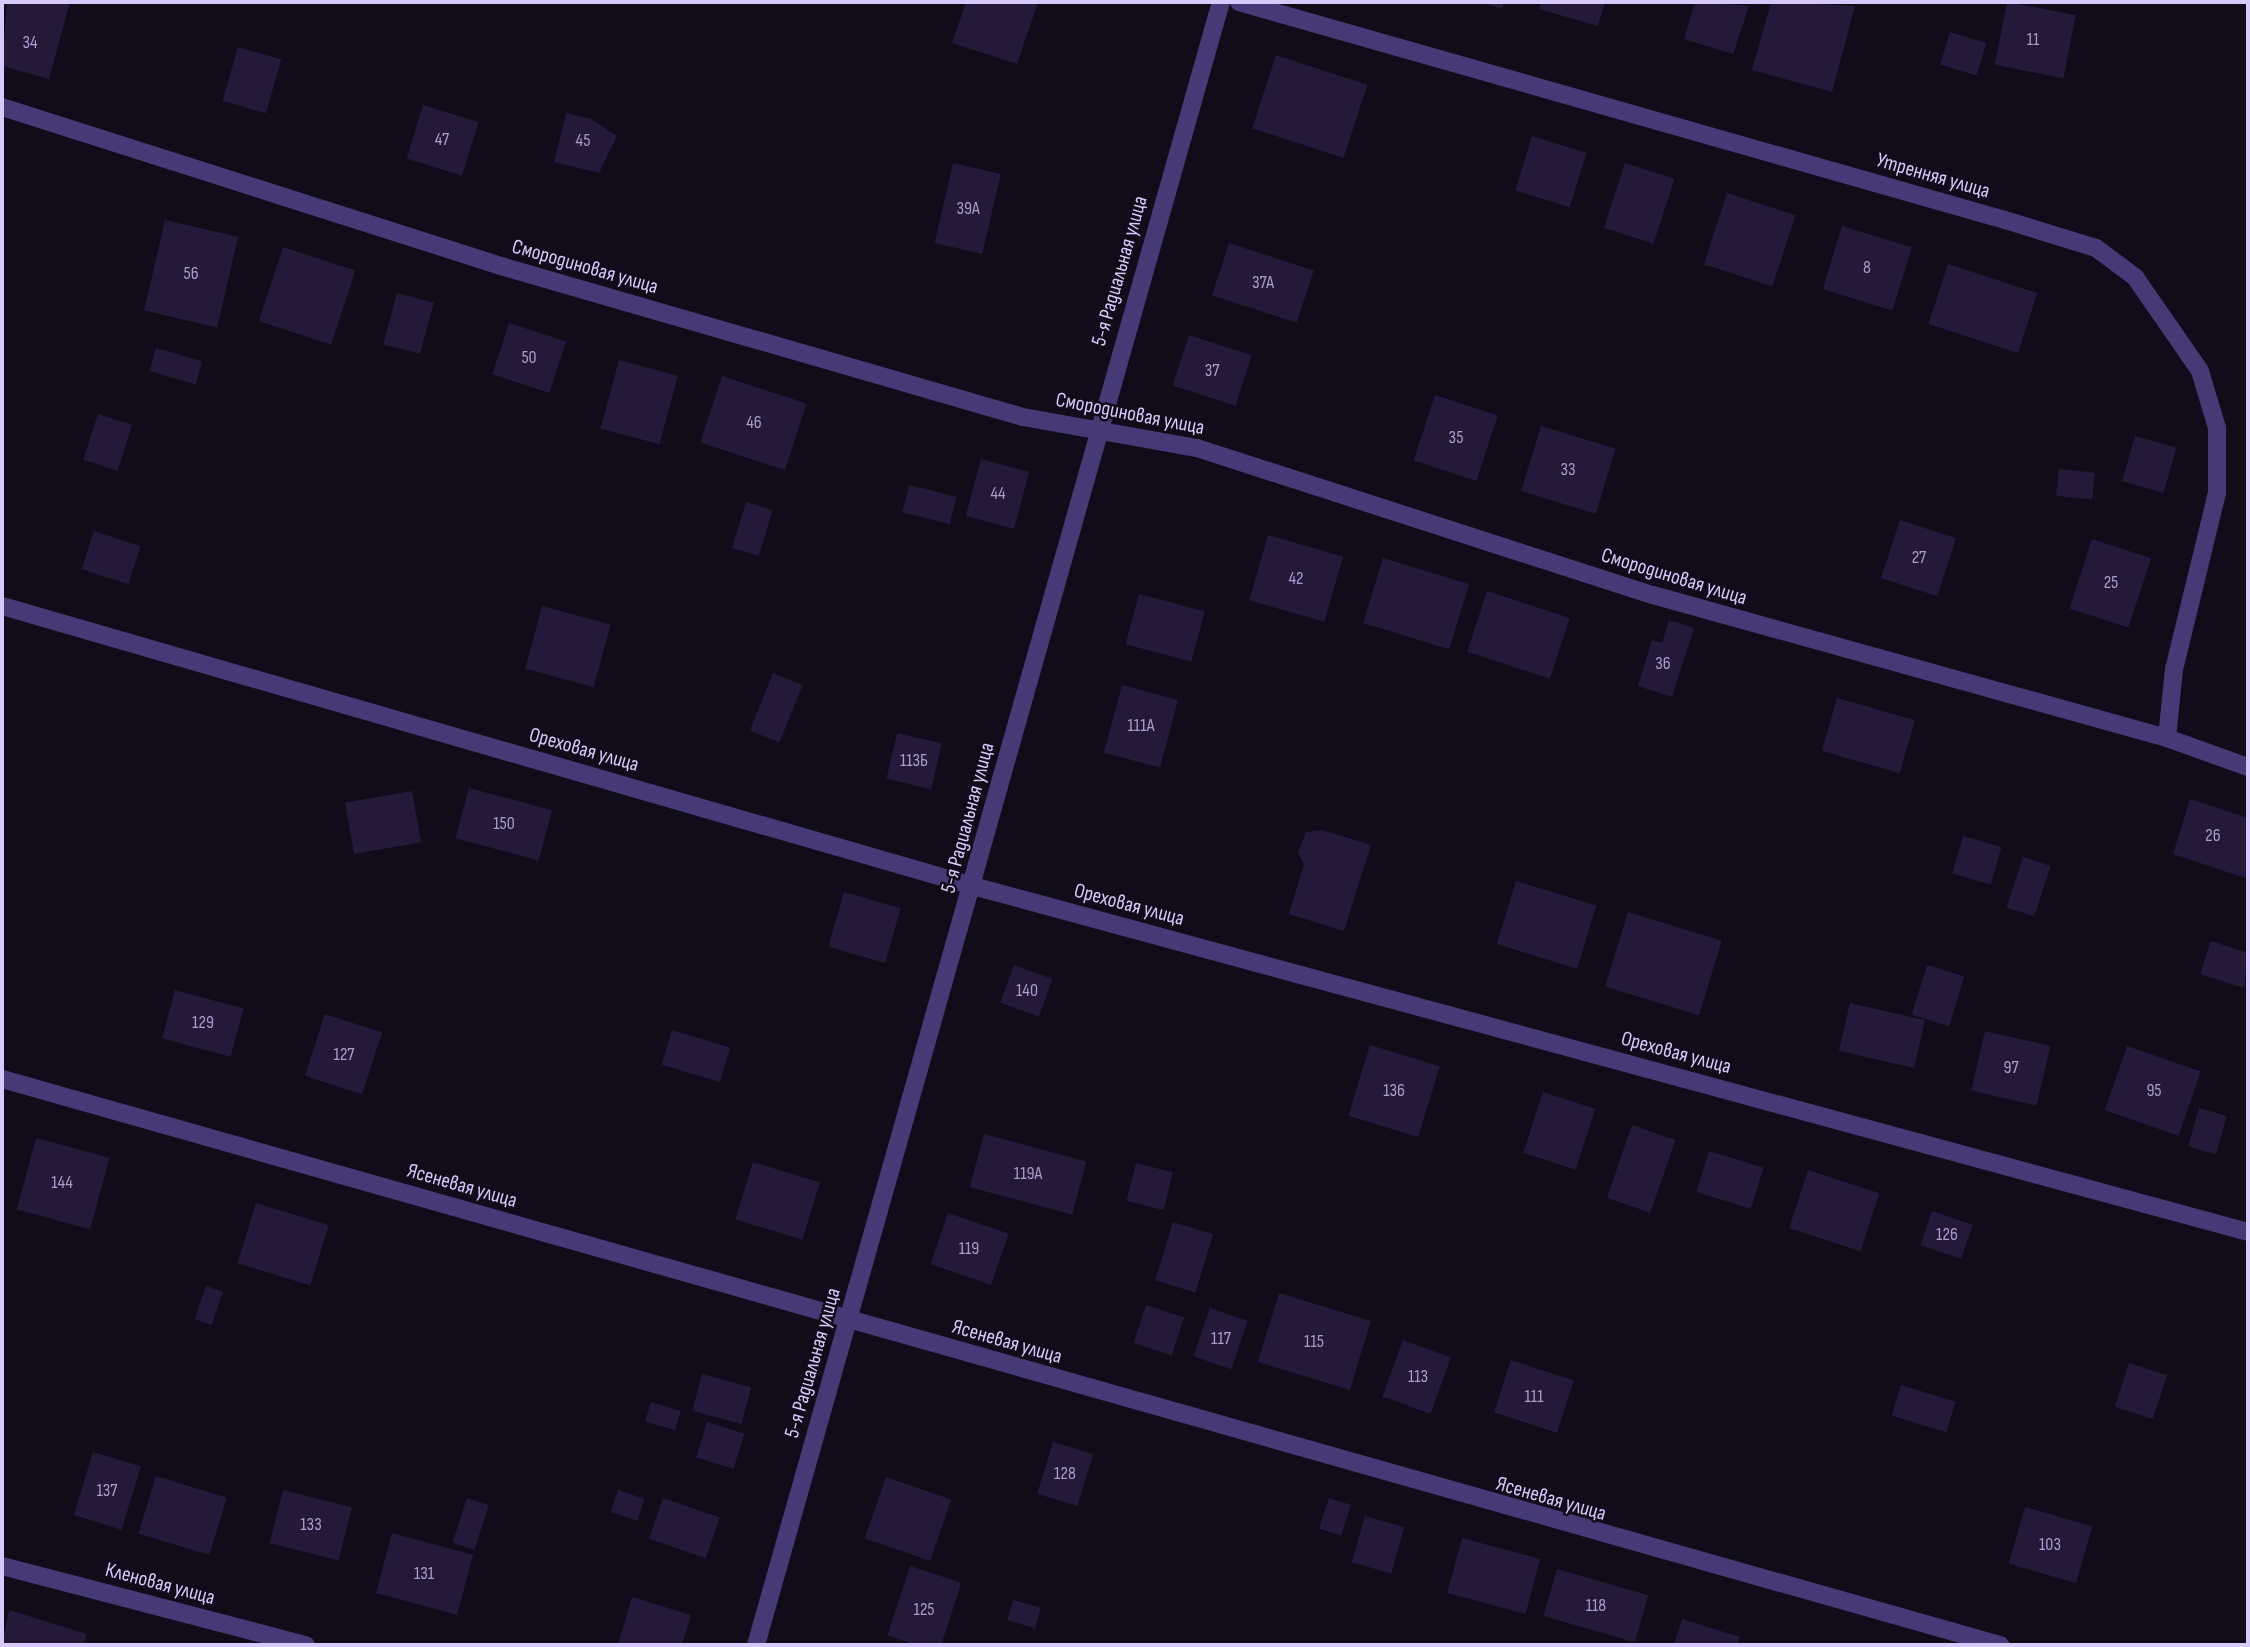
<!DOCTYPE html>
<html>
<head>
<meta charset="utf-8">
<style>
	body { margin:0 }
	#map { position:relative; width:2250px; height:1647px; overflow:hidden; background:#110c1a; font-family:"Sofia Sans Condensed",sans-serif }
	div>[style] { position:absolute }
	.building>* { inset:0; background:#25193a; transform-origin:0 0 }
	.street>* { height:18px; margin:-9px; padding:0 9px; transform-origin:9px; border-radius:9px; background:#463a76 }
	span { translate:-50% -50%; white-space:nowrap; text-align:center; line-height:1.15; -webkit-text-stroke:5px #110c1a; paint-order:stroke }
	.number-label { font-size:18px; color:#aa9dcb }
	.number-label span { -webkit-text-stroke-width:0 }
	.street-label { font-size:21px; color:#d7c9fb }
	.frame { position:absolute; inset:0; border:4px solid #d7c9fb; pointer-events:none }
</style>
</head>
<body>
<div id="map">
	<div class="building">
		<i style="clip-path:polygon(7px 2px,70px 2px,49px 79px,2px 66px)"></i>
		<i style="clip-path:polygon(966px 2px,1038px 2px,1017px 64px,952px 43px)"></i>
		<i style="clip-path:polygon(1482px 2px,1504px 2px,1502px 9px)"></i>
		<i style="clip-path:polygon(1542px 2px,1605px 2px,1598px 26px,1539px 9px)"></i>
		<i style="clip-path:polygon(1695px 2px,1749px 6px,1733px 54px,1684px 39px)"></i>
		<i style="clip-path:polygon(1771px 2px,1855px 6px,1832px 92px,1752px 70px)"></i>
		<i style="left:2007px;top:2px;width:70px;height:64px;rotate:11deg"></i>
		<i style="left:1950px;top:32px;width:38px;height:34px;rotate:17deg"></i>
		<i style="left:238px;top:47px;width:45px;height:56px;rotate:16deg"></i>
		<i style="left:1276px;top:55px;width:96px;height:77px;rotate:18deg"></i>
		<i style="left:423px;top:105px;width:58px;height:56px;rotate:17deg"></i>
		<i style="clip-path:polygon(566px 113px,591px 119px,617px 136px,599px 173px,554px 162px)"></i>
		<i style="left:1532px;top:136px;width:57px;height:57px;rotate:17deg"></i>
		<i style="left:953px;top:163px;width:49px;height:82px;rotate:13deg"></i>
		<i style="left:1625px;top:163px;width:52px;height:68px;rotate:18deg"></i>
		<i style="left:1727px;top:193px;width:72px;height:75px;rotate:18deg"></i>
		<i style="left:165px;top:220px;width:75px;height:93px;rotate:13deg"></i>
		<i style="left:1842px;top:226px;width:73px;height:66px;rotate:17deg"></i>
		<i style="left:1229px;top:243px;width:89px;height:55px;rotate:18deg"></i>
		<i style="left:283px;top:247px;width:76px;height:78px;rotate:18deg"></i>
		<i style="left:1948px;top:264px;width:94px;height:63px;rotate:18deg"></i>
		<i style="left:397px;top:293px;width:38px;height:53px;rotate:15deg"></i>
		<i style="left:509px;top:323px;width:60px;height:54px;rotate:18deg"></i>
		<i style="left:1189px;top:335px;width:66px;height:53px;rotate:18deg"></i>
		<i style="left:156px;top:348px;width:48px;height:24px;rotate:16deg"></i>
		<i style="left:619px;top:360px;width:61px;height:71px;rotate:15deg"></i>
		<i style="left:722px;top:376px;width:89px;height:70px;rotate:18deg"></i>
		<i style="left:1435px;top:395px;width:66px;height:69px;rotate:18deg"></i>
		<i style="left:98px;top:414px;width:36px;height:48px;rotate:18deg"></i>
		<i style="left:1541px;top:426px;width:78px;height:68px;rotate:17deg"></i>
		<i style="left:2135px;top:436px;width:43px;height:47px;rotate:16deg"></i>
		<i style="left:981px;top:459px;width:50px;height:59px;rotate:15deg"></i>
		<i style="left:2059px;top:469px;width:36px;height:27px;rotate:6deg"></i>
		<i style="left:909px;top:485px;width:49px;height:28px;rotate:14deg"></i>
		<i style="left:746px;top:502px;width:28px;height:48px;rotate:17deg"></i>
		<i style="left:1900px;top:520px;width:59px;height:61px;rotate:18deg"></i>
		<i style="left:94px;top:531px;width:49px;height:40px;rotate:18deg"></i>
		<i style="left:1268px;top:535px;width:78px;height:68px;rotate:16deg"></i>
		<i style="left:2092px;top:539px;width:62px;height:73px;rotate:18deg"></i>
		<i style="left:1383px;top:558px;width:90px;height:68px;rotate:17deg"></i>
		<i style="left:1487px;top:591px;width:87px;height:64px;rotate:18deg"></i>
		<i style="left:1139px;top:594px;width:68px;height:52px;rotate:15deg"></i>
		<i style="left:542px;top:606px;width:71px;height:65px;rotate:15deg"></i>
		<i style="clip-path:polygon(1669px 620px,1694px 628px,1672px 697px,1638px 686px,1652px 640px,1662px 643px)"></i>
		<i style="left:773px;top:673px;width:32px;height:62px;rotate:22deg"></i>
		<i style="left:1122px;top:685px;width:58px;height:70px;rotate:15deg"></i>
		<i style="left:1837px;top:698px;width:81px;height:55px;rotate:16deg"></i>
		<i style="left:897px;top:733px;width:46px;height:47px;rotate:13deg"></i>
		<i style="left:469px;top:788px;width:86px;height:52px;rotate:15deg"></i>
		<i style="left:412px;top:791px;width:52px;height:68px;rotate:80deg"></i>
		<i style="clip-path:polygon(2190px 799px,2248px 818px,2248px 879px,2173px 854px)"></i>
		<i style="clip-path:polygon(1322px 830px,1371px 845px,1344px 931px,1289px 914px,1304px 864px,1298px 853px,1306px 832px)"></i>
		<i style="left:1963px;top:836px;width:40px;height:39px;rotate:16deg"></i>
		<i style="left:2023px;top:857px;width:29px;height:53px;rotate:18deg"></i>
		<i style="left:1516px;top:881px;width:84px;height:66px;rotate:17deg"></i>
		<i style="left:844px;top:892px;width:59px;height:57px;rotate:16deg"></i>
		<i style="left:1628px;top:912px;width:98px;height:78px;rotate:17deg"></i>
		<i style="clip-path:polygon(2211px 941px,2248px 953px,2244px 988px,2200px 974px)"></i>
		<i style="left:1014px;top:965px;width:41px;height:40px;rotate:20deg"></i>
		<i style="left:1927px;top:965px;width:39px;height:52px;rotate:17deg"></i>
		<i style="left:175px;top:990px;width:71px;height:50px;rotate:15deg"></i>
		<i style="left:1850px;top:1003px;width:77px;height:49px;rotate:13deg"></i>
		<i style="left:325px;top:1014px;width:60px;height:65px;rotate:18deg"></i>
		<i style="left:672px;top:1030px;width:61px;height:36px;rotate:17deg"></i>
		<i style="left:1985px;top:1031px;width:67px;height:61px;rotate:13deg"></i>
		<i style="left:1370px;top:1045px;width:73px;height:74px;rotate:17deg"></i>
		<i style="left:2127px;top:1046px;width:78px;height:68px;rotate:19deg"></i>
		<i style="left:1543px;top:1092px;width:55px;height:64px;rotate:18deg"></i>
		<i style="left:2199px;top:1108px;width:29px;height:40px;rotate:16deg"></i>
		<i style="left:1632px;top:1125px;width:46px;height:77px;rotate:19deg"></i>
		<i style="left:984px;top:1134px;width:106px;height:55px;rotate:15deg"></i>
		<i style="left:36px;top:1138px;width:76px;height:74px;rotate:15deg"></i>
		<i style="left:1709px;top:1151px;width:57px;height:43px;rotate:17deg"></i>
		<i style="left:753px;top:1162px;width:70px;height:60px;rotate:17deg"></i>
		<i style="left:1136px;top:1163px;width:38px;height:39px;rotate:14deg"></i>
		<i style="left:1808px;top:1170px;width:75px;height:61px;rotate:18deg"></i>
		<i style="left:256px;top:1203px;width:76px;height:63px;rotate:17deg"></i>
		<i style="left:1932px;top:1211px;width:43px;height:36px;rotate:19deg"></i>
		<i style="left:948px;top:1213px;width:64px;height:54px;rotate:19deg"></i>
		<i style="left:1173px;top:1222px;width:42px;height:61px;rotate:17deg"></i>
		<i style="left:206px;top:1286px;width:18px;height:35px;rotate:19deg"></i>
		<i style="left:1279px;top:1293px;width:96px;height:72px;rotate:17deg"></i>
		<i style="left:1146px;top:1305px;width:40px;height:40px;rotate:18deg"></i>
		<i style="left:1210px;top:1308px;width:40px;height:51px;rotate:19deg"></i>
		<i style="left:1403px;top:1340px;width:51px;height:60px;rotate:20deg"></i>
		<i style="left:1511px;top:1360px;width:66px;height:55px;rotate:18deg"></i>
		<i style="left:2129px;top:1363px;width:40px;height:46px;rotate:18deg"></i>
		<i style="left:702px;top:1374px;width:51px;height:38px;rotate:15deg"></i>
		<i style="left:1901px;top:1385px;width:57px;height:32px;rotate:17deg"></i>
		<i style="left:651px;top:1402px;width:31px;height:20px;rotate:17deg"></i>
		<i style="left:707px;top:1422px;width:39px;height:37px;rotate:17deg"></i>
		<i style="left:1053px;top:1442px;width:42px;height:54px;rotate:17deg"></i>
		<i style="left:93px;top:1452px;width:50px;height:66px;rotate:17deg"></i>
		<i style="left:156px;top:1476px;width:74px;height:60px;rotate:17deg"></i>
		<i style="left:886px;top:1477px;width:69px;height:65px;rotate:19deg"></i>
		<i style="left:283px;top:1490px;width:71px;height:55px;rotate:14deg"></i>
		<i style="left:618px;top:1490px;width:28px;height:23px;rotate:19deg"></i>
		<i style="left:467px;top:1498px;width:23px;height:47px;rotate:18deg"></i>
		<i style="left:663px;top:1498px;width:60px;height:43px;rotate:19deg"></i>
		<i style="left:1329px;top:1498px;width:23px;height:32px;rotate:18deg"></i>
		<i style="left:2025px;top:1507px;width:70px;height:59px;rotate:16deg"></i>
		<i style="left:1365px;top:1516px;width:41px;height:48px;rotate:16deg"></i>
		<i style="left:392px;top:1533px;width:84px;height:62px;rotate:15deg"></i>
		<i style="left:1462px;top:1538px;width:81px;height:57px;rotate:15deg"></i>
		<i style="left:910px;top:1566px;width:54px;height:73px;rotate:18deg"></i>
		<i style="left:1557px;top:1569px;width:95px;height:49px;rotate:16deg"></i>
		<i style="clip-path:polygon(632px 1597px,691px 1615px,682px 1645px,618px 1645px)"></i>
		<i style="left:1013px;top:1600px;width:29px;height:21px;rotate:16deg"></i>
		<i style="clip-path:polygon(9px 1610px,87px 1634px,83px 1645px,2px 1645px)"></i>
		<i style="clip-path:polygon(1682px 1619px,1740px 1637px,1737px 1645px,1674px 1645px)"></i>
	</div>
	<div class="street">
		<i style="left:1239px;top:2px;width:796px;rotate:15.89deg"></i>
		<i style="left:2005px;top:220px;width:95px;rotate:17.1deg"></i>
		<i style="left:2096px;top:248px;width:49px;rotate:36.6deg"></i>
		<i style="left:2135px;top:277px;width:114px;rotate:55.3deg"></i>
		<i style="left:2200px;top:371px;width:59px;rotate:73.4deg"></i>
		<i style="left:2217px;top:428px;width:65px;rotate:90deg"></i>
		<i style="left:2217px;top:493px;width:181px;rotate:103.7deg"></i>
		<i style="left:2174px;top:669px;width:69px;rotate:95.8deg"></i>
		<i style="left:2px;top:107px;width:524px;rotate:17.67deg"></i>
		<i style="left:501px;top:266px;width:543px;rotate:16.13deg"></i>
		<i style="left:1023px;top:417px;width:177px;rotate:10.1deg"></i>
		<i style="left:1197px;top:448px;width:479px;rotate:17.9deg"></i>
		<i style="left:1653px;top:595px;width:534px;rotate:15.55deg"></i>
		<i style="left:2167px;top:738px;width:86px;rotate:19.7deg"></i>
		<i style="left:2px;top:606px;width:1011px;rotate:16.09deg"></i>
		<i style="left:973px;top:886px;width:1321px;rotate:15.18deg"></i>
		<i style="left:2px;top:1079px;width:2077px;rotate:15.82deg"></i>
		<i style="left:2px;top:1566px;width:314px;rotate:14.6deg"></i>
		<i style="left:756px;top:1645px;width:1708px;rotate:-74.2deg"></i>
	</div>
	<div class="number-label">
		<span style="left:2033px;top:40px">11</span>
		<span style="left:30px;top:43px">34</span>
		<span style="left:442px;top:140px">47</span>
		<span style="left:583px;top:141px">45</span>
		<span style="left:968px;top:209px">39А</span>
		<span style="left:1867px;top:268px">8</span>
		<span style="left:191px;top:274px">56</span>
		<span style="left:1263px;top:283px">37А</span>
		<span style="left:529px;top:358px">50</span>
		<span style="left:1212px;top:371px">37</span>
		<span style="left:754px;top:423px">46</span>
		<span style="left:1456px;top:438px">35</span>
		<span style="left:1568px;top:470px">33</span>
		<span style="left:998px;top:494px">44</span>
		<span style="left:1919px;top:558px">27</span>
		<span style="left:1296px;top:579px">42</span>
		<span style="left:2111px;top:583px">25</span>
		<span style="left:1663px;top:664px">36</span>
		<span style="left:1141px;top:726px">111А</span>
		<span style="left:914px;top:761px">113Б</span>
		<span style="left:504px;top:824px">150</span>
		<span style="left:2213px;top:836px">26</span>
		<span style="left:1027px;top:991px">140</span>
		<span style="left:203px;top:1023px">129</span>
		<span style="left:344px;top:1055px">127</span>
		<span style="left:2011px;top:1068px">97</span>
		<span style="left:1394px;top:1091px">136</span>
		<span style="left:2154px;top:1091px">95</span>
		<span style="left:1028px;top:1174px">119А</span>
		<span style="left:62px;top:1183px">144</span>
		<span style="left:1947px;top:1235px">126</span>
		<span style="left:969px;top:1249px">119</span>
		<span style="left:1221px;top:1339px">117</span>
		<span style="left:1314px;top:1342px">115</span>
		<span style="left:1418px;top:1377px">113</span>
		<span style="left:1534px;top:1397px">111</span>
		<span style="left:1065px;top:1474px">128</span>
		<span style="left:107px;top:1491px">137</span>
		<span style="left:311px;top:1525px">133</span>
		<span style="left:2050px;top:1545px">103</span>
		<span style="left:424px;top:1574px">131</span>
		<span style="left:1596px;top:1606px">118</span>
		<span style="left:924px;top:1610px">125</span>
	</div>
	<div class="street-label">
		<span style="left:1933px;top:176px;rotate:16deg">Утренняя улица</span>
		<span style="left:585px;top:267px;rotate:16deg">Смородиновая улица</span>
		<span style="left:1120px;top:271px;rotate:-74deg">5-я Радиальная улица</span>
		<span style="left:1130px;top:414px;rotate:11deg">Смородиновая улица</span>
		<span style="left:1674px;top:577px;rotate:17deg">Смородиновая улица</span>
		<span style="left:584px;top:750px;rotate:16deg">Ореховая улица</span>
		<span style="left:968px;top:818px;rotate:-75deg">5-я Радиальная улица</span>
		<span style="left:1129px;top:905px;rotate:15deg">Ореховая улица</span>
		<span style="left:1676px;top:1053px;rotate:15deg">Ореховая улица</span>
		<span style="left:462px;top:1186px;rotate:16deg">Ясеневая улица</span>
		<span style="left:1007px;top:1342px;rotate:16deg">Ясеневая улица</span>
		<span style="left:813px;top:1363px;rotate:-74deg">5-я Радиальная улица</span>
		<span style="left:1551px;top:1499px;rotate:16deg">Ясеневая улица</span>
		<span style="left:160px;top:1584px;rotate:15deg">Кленовая улица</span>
	</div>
	<div class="frame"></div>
</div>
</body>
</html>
